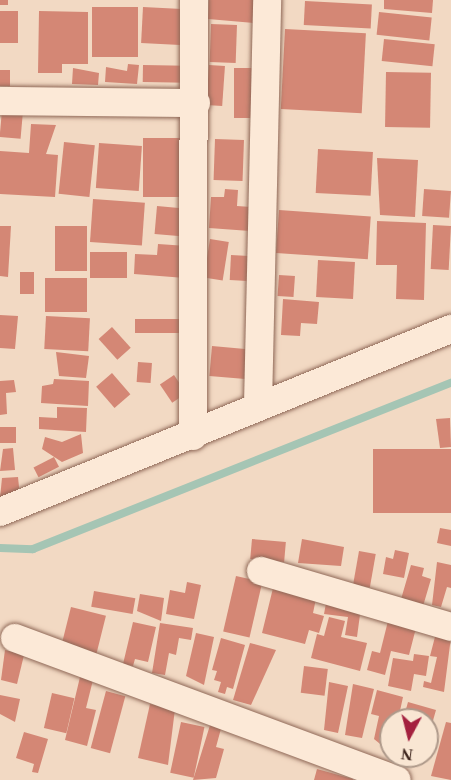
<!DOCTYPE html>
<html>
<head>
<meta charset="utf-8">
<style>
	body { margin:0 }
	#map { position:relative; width:451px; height:780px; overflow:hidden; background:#f2d9c3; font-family:"Times New Roman",serif }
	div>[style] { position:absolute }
	.stream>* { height:8px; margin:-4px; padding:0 4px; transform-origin:4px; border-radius:4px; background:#a5c5b4 }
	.building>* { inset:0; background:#d48775; transform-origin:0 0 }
	.roads { filter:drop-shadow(0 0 2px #8f6857) drop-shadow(0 0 2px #8f6857) }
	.minor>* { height:28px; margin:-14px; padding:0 14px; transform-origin:14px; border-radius:14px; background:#fce9d7 }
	span { translate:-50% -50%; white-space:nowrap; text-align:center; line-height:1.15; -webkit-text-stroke:4.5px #f9e6d3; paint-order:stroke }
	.north { position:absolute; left:379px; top:708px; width:60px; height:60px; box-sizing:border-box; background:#f9e6d3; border:2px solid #ae998a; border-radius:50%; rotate:187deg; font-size:16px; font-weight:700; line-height:24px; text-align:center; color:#3d251d }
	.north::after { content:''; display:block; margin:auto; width:21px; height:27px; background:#a4213f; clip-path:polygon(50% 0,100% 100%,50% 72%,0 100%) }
</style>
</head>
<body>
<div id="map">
	<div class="stream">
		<i style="left:0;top:548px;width:33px;rotate:2deg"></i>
		<i style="left:33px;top:549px;width:450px;rotate:-21.7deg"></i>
	</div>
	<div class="building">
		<i style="left:0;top:0;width:8px;height:5px"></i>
		<i style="clip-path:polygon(209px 0,257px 0,254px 23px,208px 19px)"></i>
		<i style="clip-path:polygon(384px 0,433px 0,432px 13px,384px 9px)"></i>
		<i style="left:305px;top:1px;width:67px;height:24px;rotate:3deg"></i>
		<i style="left:92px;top:7px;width:46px;height:50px"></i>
		<i style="left:143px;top:7px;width:44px;height:36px;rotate:3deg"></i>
		<i style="left:0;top:11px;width:18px;height:32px"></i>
		<i style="clip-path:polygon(39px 11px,88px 12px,88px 64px,62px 64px,62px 73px,38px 73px)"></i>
		<i style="left:379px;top:12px;width:53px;height:23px;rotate:6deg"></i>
		<i style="left:211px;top:24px;width:26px;height:38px;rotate:2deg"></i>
		<i style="left:285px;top:29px;width:81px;height:80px;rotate:3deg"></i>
		<i style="left:384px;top:39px;width:51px;height:22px;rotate:6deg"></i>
		<i style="clip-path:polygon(128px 64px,139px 65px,137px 84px,105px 82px,106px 67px,127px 71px)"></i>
		<i style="left:143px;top:65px;width:43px;height:17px;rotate:1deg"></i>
		<i style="left:209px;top:65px;width:16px;height:40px;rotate:4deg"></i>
		<i style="clip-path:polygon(73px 68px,99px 73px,98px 85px,72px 84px)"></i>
		<i style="left:234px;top:68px;width:21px;height:50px"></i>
		<i style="left:0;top:70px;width:10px;height:16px"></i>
		<i style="left:386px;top:72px;width:45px;height:55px;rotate:1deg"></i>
		<i style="left:2px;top:110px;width:21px;height:27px;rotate:5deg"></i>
		<i style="clip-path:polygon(31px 124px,56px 125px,46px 154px,58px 155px,55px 197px,0 194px,0 151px,29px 153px)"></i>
		<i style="left:143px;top:138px;width:44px;height:59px"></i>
		<i style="left:215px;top:139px;width:29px;height:41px;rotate:2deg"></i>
		<i style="left:64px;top:142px;width:31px;height:52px;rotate:6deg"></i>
		<i style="left:99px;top:143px;width:43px;height:45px;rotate:4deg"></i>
		<i style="left:318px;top:149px;width:55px;height:44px;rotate:3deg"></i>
		<i style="clip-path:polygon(377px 158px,418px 160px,415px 217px,380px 215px)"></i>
		<i style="clip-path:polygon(225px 189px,238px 190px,237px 206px,251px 207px,250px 231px,209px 228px,211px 197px,224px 197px)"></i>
		<i style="left:424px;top:189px;width:27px;height:27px;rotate:4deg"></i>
		<i style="left:93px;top:199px;width:52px;height:43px;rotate:4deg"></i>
		<i style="left:157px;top:206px;width:33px;height:28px;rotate:5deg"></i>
		<i style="left:279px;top:210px;width:92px;height:43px;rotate:4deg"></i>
		<i style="clip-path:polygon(377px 221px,426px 223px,424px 300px,396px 299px,397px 265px,376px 265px)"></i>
		<i style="left:433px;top:225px;width:18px;height:44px;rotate:3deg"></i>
		<i style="clip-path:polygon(0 226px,11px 226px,8px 277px,0 276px)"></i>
		<i style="left:55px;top:226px;width:32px;height:45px"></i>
		<i style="left:210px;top:239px;width:19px;height:39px;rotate:9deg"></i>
		<i style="clip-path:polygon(158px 244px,187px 246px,185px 278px,134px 274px,135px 254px,157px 255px)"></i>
		<i style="left:90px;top:252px;width:37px;height:26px"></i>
		<i style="left:231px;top:255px;width:18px;height:25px;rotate:3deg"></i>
		<i style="left:318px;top:260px;width:37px;height:37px;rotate:3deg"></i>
		<i style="left:20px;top:272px;width:14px;height:22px"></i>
		<i style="left:279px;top:275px;width:16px;height:21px;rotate:4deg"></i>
		<i style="left:45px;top:278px;width:42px;height:34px"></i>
		<i style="clip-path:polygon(283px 299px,319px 302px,317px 324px,301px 323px,300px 336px,281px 335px)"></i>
		<i style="clip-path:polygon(0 315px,18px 316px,15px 349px,0 348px)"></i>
		<i style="left:46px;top:316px;width:44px;height:33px;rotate:3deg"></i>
		<i style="left:135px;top:319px;width:51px;height:14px"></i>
		<i style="left:112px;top:327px;width:28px;height:18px;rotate:48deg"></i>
		<i style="left:212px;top:346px;width:36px;height:30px;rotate:5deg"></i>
		<i style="clip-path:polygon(56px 352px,89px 356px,86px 378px,59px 376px)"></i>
		<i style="left:138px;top:362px;width:14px;height:20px;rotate:4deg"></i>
		<i style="left:112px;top:373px;width:28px;height:21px;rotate:49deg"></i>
		<i style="left:174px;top:375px;width:22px;height:17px;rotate:56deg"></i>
		<i style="clip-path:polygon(54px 379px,89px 381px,88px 406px,41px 403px,42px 386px,53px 384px)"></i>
		<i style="clip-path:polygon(14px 380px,16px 392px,6px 393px,7px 414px,0 415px,0 381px)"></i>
		<i style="clip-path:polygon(57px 407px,87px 408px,86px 432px,39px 429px,39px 417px,57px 418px)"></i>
		<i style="clip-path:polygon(450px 418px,451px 447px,440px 448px,436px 419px)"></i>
		<i style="left:0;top:427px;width:16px;height:16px"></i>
		<i style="clip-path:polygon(81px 434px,83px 453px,62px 462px,42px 449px,45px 437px,62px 442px)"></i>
		<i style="clip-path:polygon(13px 448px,15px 470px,0 471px,3px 449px)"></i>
		<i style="left:451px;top:449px;width:64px;height:78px;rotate:90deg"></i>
		<i style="left:54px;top:457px;width:11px;height:23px;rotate:63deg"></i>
		<i style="clip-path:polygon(18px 477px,20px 497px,0 498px,2px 478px)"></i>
		<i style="clip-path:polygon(440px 528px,451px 530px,451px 546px,437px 543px)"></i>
		<i style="left:252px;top:539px;width:34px;height:20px;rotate:5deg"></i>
		<i style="clip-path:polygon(302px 539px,344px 547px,341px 566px,298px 563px)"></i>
		<i style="clip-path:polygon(395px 550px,409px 553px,404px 578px,383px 574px,386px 557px,393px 559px)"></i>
		<i style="left:359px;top:551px;width:17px;height:34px;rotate:10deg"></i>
		<i style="clip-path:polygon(437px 562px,451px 565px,451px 588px,447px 587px,441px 607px,432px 605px)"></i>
		<i style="clip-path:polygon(411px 565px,424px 568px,422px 576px,431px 579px,421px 613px,399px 606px)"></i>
		<i style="left:236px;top:576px;width:27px;height:57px;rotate:13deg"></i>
		<i style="clip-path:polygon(187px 582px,201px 585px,194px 619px,166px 614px,170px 590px,185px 593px)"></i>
		<i style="clip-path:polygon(274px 584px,317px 594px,313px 613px,324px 616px,319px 633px,309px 630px,305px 644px,262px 633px)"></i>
		<i style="left:94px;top:591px;width:42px;height:16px;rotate:10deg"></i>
		<i style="clip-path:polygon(140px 594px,164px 598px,161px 621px,137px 611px)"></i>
		<i style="clip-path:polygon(326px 603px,361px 607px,357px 637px,345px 635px,348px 617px,324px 614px)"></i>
		<i style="left:71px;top:607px;width:36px;height:42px;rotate:14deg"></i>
		<i style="clip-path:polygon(329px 617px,345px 621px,341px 637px,367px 643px,360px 671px,311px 658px,317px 634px,324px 636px)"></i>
		<i style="clip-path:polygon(388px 621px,416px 628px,409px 655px,391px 651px,385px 675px,367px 670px,372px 651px,380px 653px)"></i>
		<i style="clip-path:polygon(133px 622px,156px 627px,148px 662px,135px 659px,133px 666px,123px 664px)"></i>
		<i style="clip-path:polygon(160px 623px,193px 628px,191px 640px,179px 638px,176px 655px,169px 653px,165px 675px,152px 673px)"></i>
		<i style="clip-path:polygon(196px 633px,214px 637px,204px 685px,186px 676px)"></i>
		<i style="clip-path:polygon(436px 633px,451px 637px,444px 692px,423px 687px,424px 681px,431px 683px,437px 657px,430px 656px)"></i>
		<i style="clip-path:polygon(221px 638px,245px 645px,233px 689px,227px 687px,225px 694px,218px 692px,221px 682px,214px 680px,217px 671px,212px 670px)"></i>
		<i style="clip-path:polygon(250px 643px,276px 650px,251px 705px,233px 700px)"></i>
		<i style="clip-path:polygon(5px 650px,24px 655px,17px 684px,1px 680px)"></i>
		<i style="clip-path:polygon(414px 654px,429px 656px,426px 676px,414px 674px,411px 691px,388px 686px,393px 658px,413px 661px)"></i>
		<i style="left:304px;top:666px;width:24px;height:27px;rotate:7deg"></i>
		<i style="clip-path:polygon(80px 677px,93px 680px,86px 708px,96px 710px,87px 746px,65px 740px)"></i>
		<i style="clip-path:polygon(329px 682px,348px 686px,338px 733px,324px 730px)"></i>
		<i style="clip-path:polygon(353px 684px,374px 689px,362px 738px,345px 735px)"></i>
		<i style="clip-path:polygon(377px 690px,403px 697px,398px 720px,391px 720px,390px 752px,374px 739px,379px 716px,371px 714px)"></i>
		<i style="left:106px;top:691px;width:20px;height:59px;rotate:15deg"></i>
		<i style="left:52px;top:693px;width:23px;height:36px;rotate:13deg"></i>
		<i style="clip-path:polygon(0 695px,20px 699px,15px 722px,0 714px)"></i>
		<i style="clip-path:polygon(408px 702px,436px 710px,428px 738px,427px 720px,403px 720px)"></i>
		<i style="clip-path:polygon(150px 704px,175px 709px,168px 765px,138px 758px)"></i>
		<i style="left:181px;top:722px;width:24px;height:52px;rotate:12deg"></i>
		<i style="clip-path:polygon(211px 722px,222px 725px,216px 747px,224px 749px,216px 778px,193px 780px)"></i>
		<i style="clip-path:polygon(446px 722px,451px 723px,451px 780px,431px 776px)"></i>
		<i style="clip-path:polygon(24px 732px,48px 739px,38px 773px,32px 772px,34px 764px,16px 758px)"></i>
		<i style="clip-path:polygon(404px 756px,423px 756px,421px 761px)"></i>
		<i style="clip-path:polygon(317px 769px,353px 779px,353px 780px,314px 780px)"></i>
	</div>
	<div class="roads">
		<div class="minor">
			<i style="left:0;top:101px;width:196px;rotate:0.6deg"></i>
			<i style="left:258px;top:405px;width:405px;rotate:-88.7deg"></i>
			<i style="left:193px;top:436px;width:436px;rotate:-89.9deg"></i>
			<i style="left:0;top:512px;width:487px;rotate:-22.1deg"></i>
			<i style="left:261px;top:571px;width:198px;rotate:16.4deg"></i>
			<i style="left:15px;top:638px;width:407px;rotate:20.4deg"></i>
		</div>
	</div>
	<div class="north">N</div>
</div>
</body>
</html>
